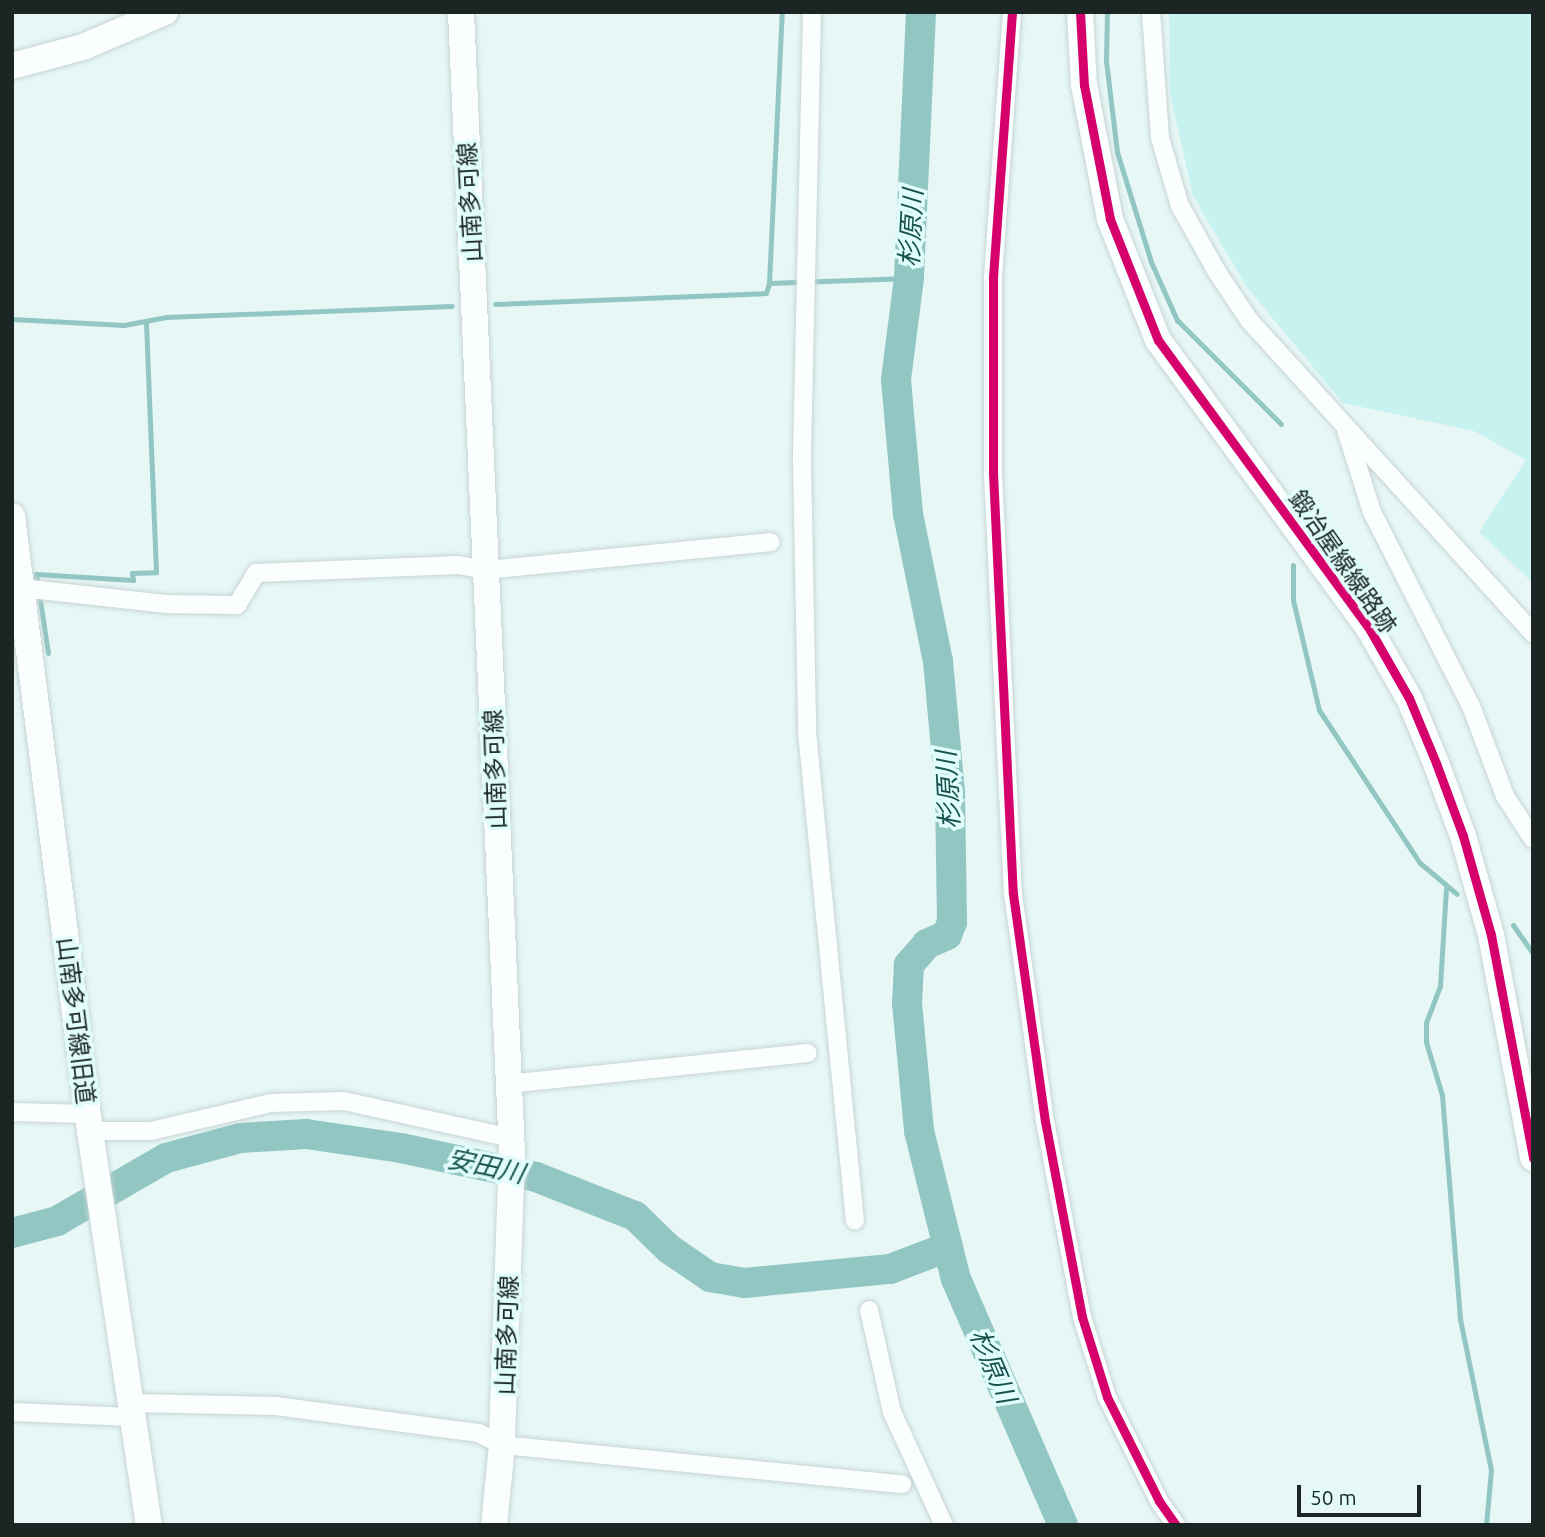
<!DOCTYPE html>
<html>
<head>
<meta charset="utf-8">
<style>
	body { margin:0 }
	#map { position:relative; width:1545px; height:1537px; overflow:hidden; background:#e6f7f5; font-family:Ubuntu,"Noto Sans JP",sans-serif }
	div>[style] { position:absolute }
	.green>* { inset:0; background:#c8f2f0 }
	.stream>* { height:5px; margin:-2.5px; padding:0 2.5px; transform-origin:2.5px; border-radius:2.5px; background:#92c6c3 }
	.river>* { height:30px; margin:-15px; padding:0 15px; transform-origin:15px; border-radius:15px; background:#92c6c3 }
	.roads { filter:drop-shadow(0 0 2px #c7d4d3) drop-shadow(0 0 2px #c7d4d3) }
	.street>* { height:18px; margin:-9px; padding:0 9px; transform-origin:9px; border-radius:9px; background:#fbfefe }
	.secondary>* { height:26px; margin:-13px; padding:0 13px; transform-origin:13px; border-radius:13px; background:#fbfefe }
	.cycleway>* { height:9px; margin:-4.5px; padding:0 4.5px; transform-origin:4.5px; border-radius:4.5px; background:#d6006c }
	span { translate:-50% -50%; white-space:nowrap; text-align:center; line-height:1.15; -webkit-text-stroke:7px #e0fdfb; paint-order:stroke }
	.street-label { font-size:24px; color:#1a2524 }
	.water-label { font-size:26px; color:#175150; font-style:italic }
	.frame { position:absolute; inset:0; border:14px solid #1a2524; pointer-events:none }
	.scale { position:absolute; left:1297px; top:1485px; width:124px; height:32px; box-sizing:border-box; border:4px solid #1a2524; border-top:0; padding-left:9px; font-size:21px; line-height:24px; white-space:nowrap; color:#1a2524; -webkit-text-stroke:5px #e0fdfb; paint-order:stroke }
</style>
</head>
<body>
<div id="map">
	<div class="green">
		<i style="clip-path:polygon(1169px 12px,1533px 12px,1533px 583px,1479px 532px,1526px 460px,1474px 431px,1343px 403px,1246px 286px,1193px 196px,1170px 94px)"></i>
	</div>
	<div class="stream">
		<i style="left:1107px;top:12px;width:49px;rotate:91.2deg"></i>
		<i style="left:1106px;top:61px;width:92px;rotate:83.1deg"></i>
		<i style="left:1117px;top:152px;width:115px;rotate:72.8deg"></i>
		<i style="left:1151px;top:262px;width:64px;rotate:65.9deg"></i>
		<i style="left:1177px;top:320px;width:147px;rotate:45deg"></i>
		<i style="left:769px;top:283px;width:271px;rotate:-87.3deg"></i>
		<i style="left:495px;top:304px;width:271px;rotate:-2.3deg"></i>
		<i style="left:766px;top:293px;width:10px;rotate:-73deg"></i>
		<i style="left:769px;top:283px;width:140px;rotate:-2deg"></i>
		<i style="left:12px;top:319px;width:112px;rotate:3.1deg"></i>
		<i style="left:124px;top:325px;width:43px;rotate:-10.8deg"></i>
		<i style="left:166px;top:317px;width:286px;rotate:-2.2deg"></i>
		<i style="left:1293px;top:565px;width:35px;rotate:90deg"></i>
		<i style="left:1293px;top:600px;width:113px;rotate:76.7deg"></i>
		<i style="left:1319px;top:710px;width:183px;rotate:56.6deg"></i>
		<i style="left:1420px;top:863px;width:48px;rotate:40deg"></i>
		<i style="left:48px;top:653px;width:80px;rotate:-98.6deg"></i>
		<i style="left:36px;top:574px;width:97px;rotate:3.5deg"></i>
		<i style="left:133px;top:580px;width:7px;rotate:-98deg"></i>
		<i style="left:132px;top:573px;width:24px;rotate:-2deg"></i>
		<i style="left:156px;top:572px;width:251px;rotate:-92.3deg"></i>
		<i style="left:1446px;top:888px;width:98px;rotate:93.5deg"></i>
		<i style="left:1440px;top:986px;width:40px;rotate:111deg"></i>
		<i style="left:1426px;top:1023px;width:19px;rotate:90deg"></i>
		<i style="left:1426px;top:1042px;width:55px;rotate:73.2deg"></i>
		<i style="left:1442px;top:1095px;width:225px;rotate:85.4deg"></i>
		<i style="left:1460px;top:1319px;width:154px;rotate:78.4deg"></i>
		<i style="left:1491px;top:1470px;width:55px;rotate:95.2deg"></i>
		<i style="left:1513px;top:925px;width:35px;rotate:55deg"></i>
	</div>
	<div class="river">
		<i style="left:921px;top:12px;width:266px;rotate:92.6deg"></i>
		<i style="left:909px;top:278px;width:103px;rotate:97.3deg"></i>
		<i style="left:896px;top:380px;width:135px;rotate:84.9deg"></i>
		<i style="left:908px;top:514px;width:150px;rotate:78.5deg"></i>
		<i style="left:938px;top:661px;width:133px;rotate:84.8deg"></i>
		<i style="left:950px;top:793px;width:129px;rotate:89.1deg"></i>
		<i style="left:952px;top:922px;width:14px;rotate:111deg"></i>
		<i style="left:947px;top:935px;width:22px;rotate:156deg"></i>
		<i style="left:927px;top:944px;width:28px;rotate:131deg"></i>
		<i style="left:909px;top:965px;width:38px;rotate:93deg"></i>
		<i style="left:907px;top:1003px;width:129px;rotate:84.6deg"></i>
		<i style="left:919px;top:1131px;width:153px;rotate:76deg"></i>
		<i style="left:956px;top:1279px;width:268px;rotate:66.5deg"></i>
		<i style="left:12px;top:1233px;width:47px;rotate:-14.9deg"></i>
		<i style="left:57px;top:1221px;width:126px;rotate:-30deg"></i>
		<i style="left:166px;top:1158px;width:77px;rotate:-15.1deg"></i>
		<i style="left:240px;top:1138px;width:66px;rotate:-3.5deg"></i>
		<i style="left:306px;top:1134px;width:96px;rotate:8.4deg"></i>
		<i style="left:401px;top:1148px;width:138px;rotate:12.1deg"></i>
		<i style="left:536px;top:1177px;width:106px;rotate:21.5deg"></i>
		<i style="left:635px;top:1216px;width:47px;rotate:44.1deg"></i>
		<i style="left:669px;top:1249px;width:50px;rotate:34.3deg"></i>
		<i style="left:710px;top:1277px;width:35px;rotate:10deg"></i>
		<i style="left:744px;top:1283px;width:147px;rotate:-5.5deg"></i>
		<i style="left:890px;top:1269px;width:62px;rotate:-20.8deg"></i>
	</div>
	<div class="roads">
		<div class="street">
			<i style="left:812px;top:12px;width:449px;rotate:91.3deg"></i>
			<i style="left:802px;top:461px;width:271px;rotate:88.9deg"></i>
			<i style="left:807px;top:732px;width:491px;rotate:84.4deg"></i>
			<i style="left:1012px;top:12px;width:267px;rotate:94.1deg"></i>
			<i style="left:993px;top:278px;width:195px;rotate:90deg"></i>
			<i style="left:993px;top:473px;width:421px;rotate:87.3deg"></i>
			<i style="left:1013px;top:894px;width:229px;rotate:82deg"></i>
			<i style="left:1045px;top:1121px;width:199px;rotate:79.3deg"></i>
			<i style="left:1082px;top:1317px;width:84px;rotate:72.6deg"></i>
			<i style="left:1107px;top:1397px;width:116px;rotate:63.4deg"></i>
			<i style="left:1159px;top:1501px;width:29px;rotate:55deg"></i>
			<i style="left:1151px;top:12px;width:126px;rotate:85.9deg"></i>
			<i style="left:1160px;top:138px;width:71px;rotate:73.6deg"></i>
			<i style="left:1180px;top:206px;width:76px;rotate:60.7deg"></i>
			<i style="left:1217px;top:272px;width:58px;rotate:56.3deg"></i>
			<i style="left:1249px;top:320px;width:423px;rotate:47.8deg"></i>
			<i style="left:1346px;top:430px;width:86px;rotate:72.4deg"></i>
			<i style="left:1372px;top:512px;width:218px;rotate:63deg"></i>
			<i style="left:1471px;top:706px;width:96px;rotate:69.3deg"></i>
			<i style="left:1505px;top:796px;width:51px;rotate:56.9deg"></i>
			<i style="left:12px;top:587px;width:154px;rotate:6.3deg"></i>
			<i style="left:165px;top:604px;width:72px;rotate:0.8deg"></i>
			<i style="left:237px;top:605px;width:37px;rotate:-59deg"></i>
			<i style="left:256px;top:573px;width:202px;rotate:-2.3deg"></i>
			<i style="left:458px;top:565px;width:28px;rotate:10deg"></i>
			<i style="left:486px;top:570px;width:286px;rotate:-5.6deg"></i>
			<i style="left:508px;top:1079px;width:10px;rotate:24deg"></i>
			<i style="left:517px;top:1083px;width:292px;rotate:-5.9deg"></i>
			<i style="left:12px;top:1112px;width:76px;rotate:1.5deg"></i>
			<i style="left:90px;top:1131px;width:61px"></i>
			<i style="left:151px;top:1131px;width:122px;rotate:-13.2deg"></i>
			<i style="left:270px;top:1103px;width:74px;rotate:-1.5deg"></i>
			<i style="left:344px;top:1101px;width:171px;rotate:12.5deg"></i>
			<i style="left:869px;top:1310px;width:105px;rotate:77.3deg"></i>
			<i style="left:892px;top:1412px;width:124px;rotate:65.3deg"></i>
			<i style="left:132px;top:1403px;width:144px;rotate:1.2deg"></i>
			<i style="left:276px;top:1406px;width:205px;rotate:7.6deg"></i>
			<i style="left:479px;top:1433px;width:26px;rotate:28deg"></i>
			<i style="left:502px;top:1445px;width:402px;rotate:5.6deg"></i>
			<i style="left:12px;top:1412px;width:121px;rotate:2.4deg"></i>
		</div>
		<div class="secondary">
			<i style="left:461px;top:12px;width:1141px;rotate:87.44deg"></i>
			<i style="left:512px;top:1152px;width:293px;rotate:92deg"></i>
			<i style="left:502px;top:1445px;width:80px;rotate:95.7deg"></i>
			<i style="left:1080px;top:12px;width:73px;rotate:86.9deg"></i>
			<i style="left:1084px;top:85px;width:136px;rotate:79deg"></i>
			<i style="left:1110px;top:219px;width:130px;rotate:68.4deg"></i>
			<i style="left:1158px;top:340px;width:359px;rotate:53.8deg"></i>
			<i style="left:1370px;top:630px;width:78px;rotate:60.2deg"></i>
			<i style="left:1409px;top:698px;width:70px;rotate:67.4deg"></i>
			<i style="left:1436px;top:763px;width:78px;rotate:69.7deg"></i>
			<i style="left:1463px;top:836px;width:103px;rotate:74.2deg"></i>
			<i style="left:1491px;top:935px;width:227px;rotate:79.3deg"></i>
			<i style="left:12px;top:66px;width:73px;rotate:-15deg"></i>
			<i style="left:83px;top:47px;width:89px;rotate:-23.1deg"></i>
			<i style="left:12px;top:516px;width:620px;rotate:82.77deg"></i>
			<i style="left:90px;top:1131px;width:398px;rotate:81.5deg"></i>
		</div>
	</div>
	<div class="cycleway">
		<i style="left:1012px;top:12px;width:267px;rotate:94.1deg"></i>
		<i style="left:993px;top:278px;width:195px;rotate:90deg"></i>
		<i style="left:993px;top:473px;width:421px;rotate:87.3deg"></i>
		<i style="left:1013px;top:894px;width:229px;rotate:82deg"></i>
		<i style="left:1045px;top:1121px;width:199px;rotate:79.3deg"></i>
		<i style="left:1082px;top:1317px;width:84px;rotate:72.6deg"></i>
		<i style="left:1107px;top:1397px;width:116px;rotate:63.4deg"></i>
		<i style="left:1159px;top:1501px;width:29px;rotate:55deg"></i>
		<i style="left:1080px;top:12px;width:73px;rotate:86.9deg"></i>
		<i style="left:1084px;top:85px;width:136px;rotate:79deg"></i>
		<i style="left:1110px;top:219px;width:130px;rotate:68.4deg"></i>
		<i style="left:1158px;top:340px;width:359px;rotate:53.8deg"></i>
		<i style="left:1370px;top:630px;width:78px;rotate:60.2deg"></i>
		<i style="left:1409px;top:698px;width:70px;rotate:67.4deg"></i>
		<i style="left:1436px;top:763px;width:78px;rotate:69.7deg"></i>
		<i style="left:1463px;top:836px;width:103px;rotate:74.2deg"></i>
		<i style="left:1491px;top:935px;width:227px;rotate:79.3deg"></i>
	</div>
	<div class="street-label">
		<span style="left:470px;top:202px;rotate:-93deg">山南多可線</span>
		<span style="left:1343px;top:562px;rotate:55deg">鍛冶屋線線路跡</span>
		<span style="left:495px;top:769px;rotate:-92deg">山南多可線</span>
		<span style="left:76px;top:1021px;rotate:83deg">山南多可線旧道</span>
		<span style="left:507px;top:1335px;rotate:-88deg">山南多可線</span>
	</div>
	<div class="water-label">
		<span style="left:911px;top:228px;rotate:-87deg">杉原川</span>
		<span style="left:948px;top:790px;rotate:-93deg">杉原川</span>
		<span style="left:486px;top:1166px;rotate:12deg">安田川</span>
		<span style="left:993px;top:1366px;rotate:67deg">杉原川</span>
	</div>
	<div class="frame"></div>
	<div class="scale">50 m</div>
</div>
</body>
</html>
